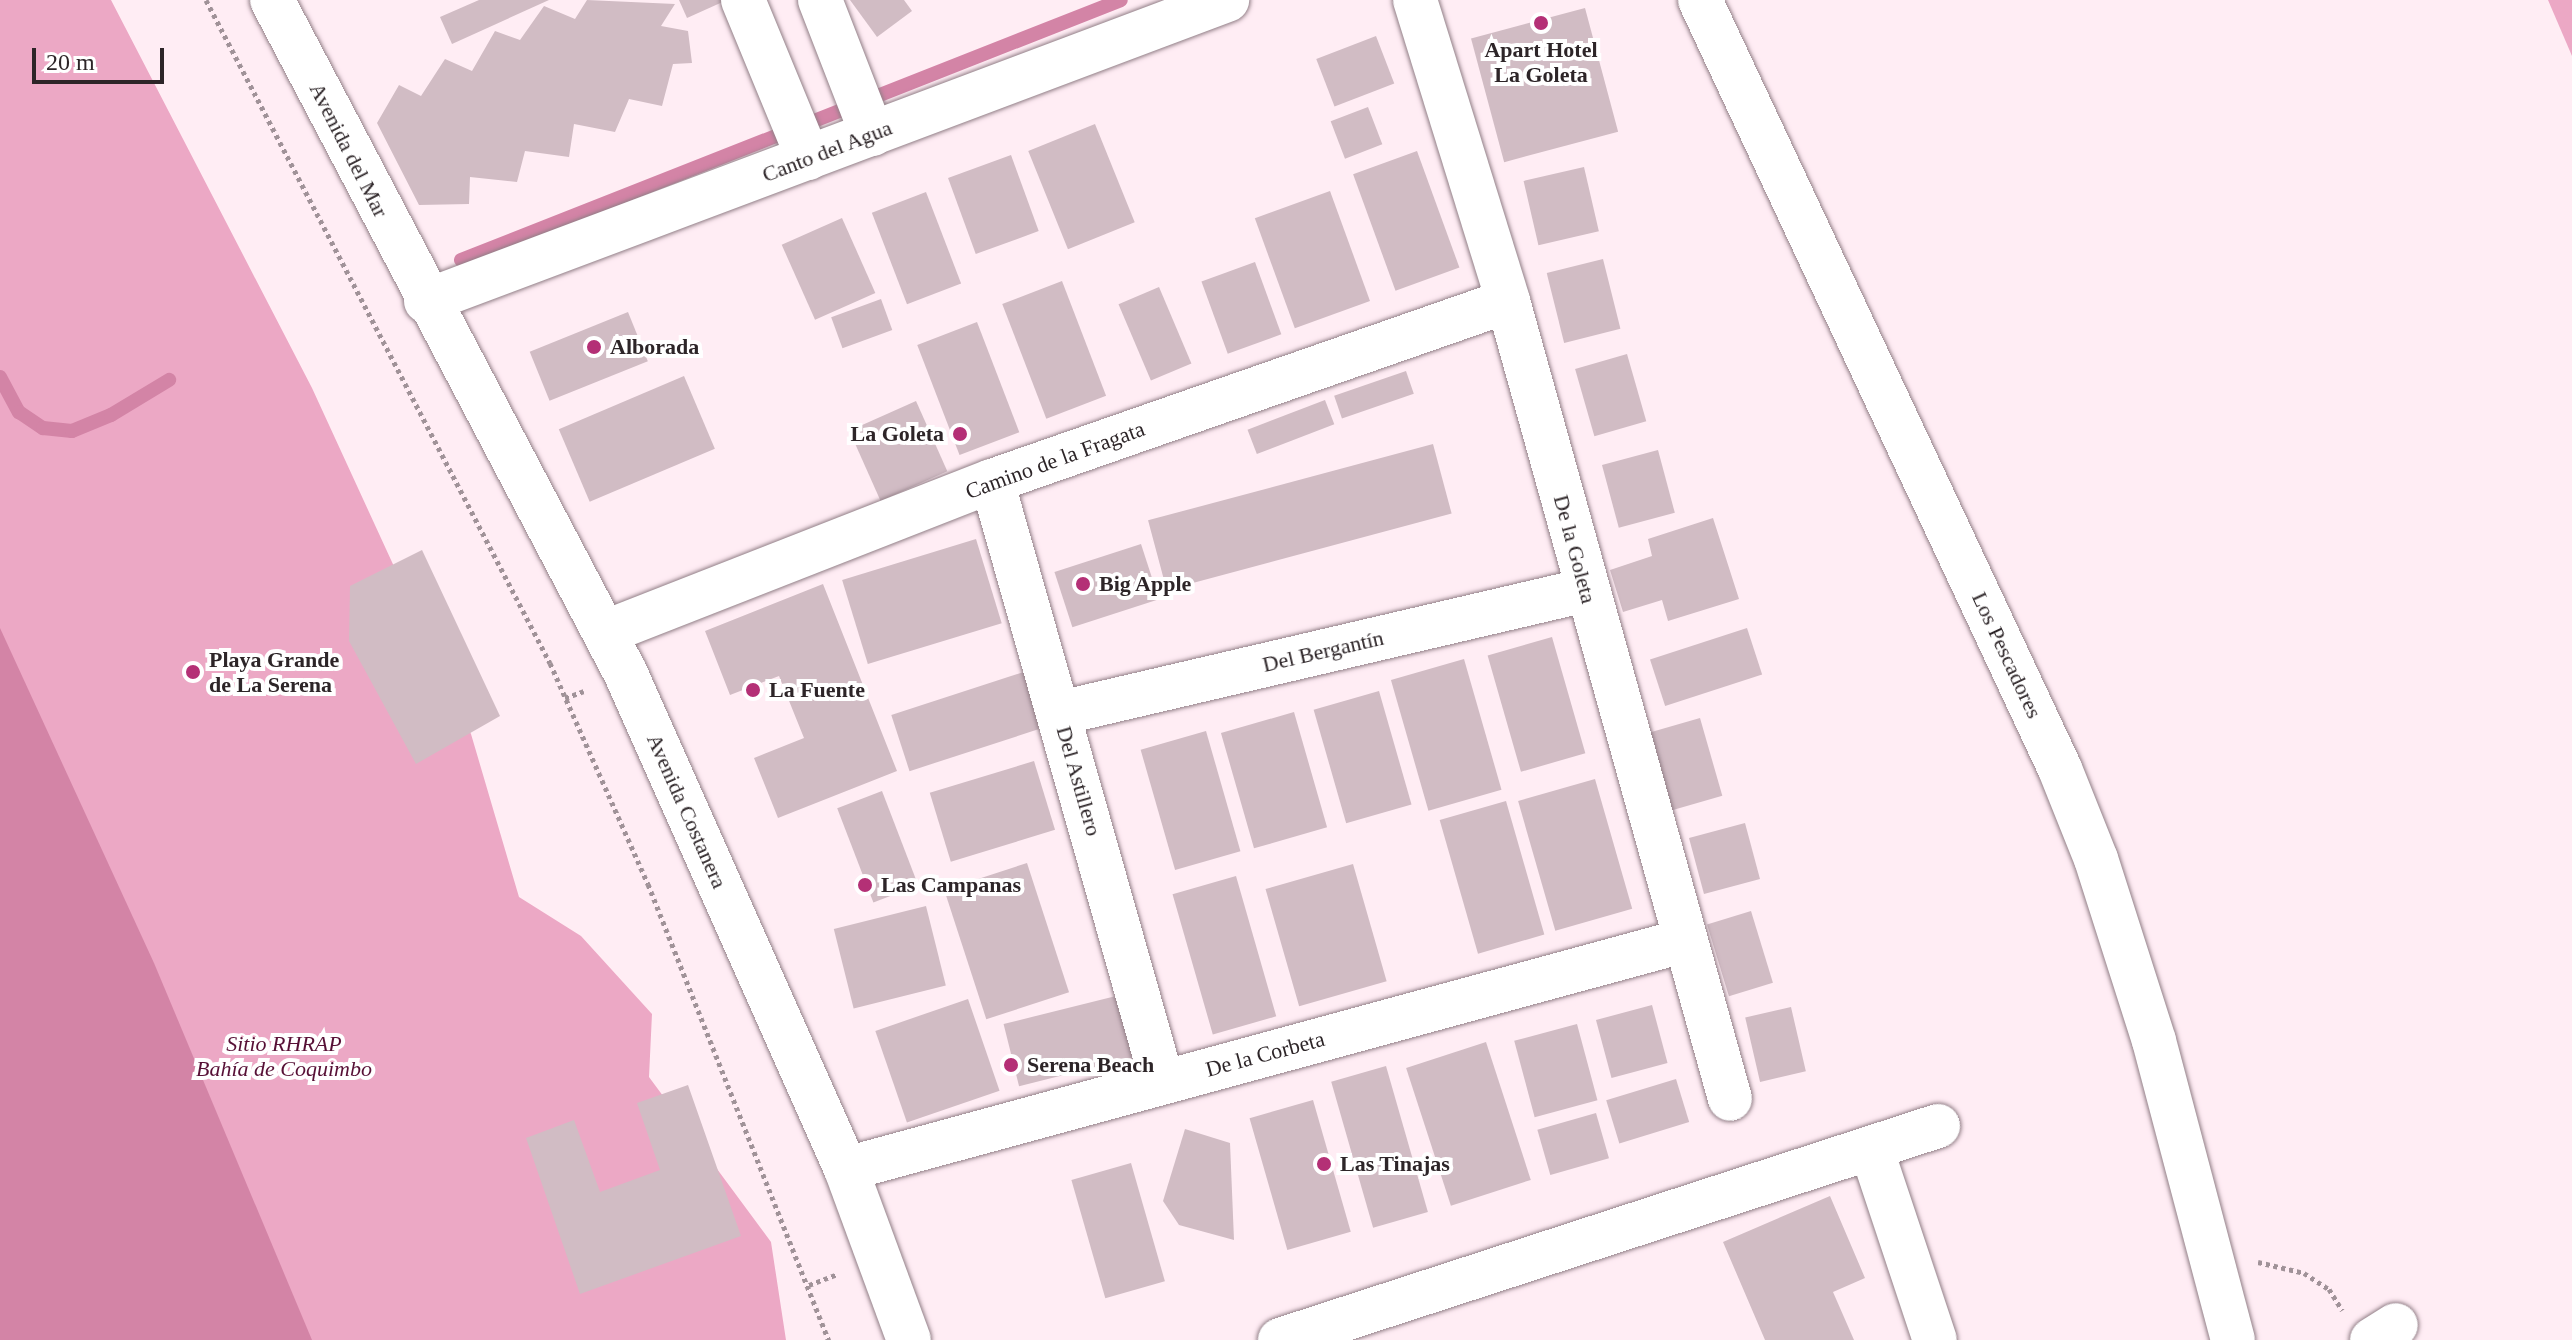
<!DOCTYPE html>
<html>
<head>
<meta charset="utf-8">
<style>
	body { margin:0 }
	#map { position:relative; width:2572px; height:1340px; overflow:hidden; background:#ffedf4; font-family:Georgia,serif }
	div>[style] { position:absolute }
	.green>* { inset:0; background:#eca8c5 }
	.water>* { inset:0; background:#d384a6 }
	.stream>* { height:14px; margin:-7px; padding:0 7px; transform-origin:7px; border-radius:7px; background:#d384a6 }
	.building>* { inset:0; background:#d1bcc4; transform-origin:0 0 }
	.path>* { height:5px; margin-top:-2.5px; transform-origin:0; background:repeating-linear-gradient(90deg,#a09298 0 4px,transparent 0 8px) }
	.roads { filter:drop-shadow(0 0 2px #927f87) drop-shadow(0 0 2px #927f87) }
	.minor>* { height:44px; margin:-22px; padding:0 22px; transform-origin:22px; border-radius:22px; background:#fff }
	.major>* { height:44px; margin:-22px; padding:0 22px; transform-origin:22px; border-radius:22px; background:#fff }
	.dots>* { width:22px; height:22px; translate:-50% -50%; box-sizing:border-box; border:4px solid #fff; border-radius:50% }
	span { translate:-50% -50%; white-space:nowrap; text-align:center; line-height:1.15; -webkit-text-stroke:8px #fff; paint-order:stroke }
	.poi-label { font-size:22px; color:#2d2528; font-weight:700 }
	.left { translate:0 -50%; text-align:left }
	.right { translate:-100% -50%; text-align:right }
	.street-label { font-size:22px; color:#2d2528 }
	.park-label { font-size:22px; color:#571036; font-style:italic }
	.scale { position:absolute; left:32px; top:48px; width:132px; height:36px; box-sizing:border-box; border:4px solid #2d2528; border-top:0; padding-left:10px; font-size:24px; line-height:28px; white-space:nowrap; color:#2d2528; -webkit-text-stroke:6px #fff; paint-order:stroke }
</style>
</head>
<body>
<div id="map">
	<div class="green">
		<i style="clip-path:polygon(0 0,111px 0,312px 388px,471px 734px,519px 897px,581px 936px,652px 1014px,649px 1077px,771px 1242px,786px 1340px,0 1340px)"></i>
		<i style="clip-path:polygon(2548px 0,2572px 0,2572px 56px)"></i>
	</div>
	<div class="water">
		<i style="clip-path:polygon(0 628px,154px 963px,312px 1340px,0 1340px)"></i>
	</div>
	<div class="stream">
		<i style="left:461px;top:260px;width:709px;rotate:-21.5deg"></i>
		<i style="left:0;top:377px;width:40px;rotate:62deg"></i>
		<i style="left:19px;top:412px;width:29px;rotate:34deg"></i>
		<i style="left:43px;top:428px;width:29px;rotate:6deg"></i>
		<i style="left:72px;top:431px;width:42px;rotate:-22.3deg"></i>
		<i style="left:111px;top:415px;width:68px;rotate:-31.1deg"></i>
	</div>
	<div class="building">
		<i style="clip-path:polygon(479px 0,549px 0,452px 44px,440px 17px)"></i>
		<i style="clip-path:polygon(587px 0,675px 4px,661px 26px,688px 31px,692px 63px,673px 64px,662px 106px,629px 99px,615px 132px,574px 124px,569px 157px,525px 151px,517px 182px,470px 177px,469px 204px,419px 205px,377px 123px,399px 85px,421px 96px,445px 59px,472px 71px,495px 31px,520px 40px,544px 6px,575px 19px)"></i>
		<i style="clip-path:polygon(679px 0,727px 0,687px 18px)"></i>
		<i style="clip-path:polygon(850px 0,904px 0,912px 11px,877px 37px)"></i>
		<i style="left:1585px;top:8px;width:128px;height:118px;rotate:75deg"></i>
		<i style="left:1376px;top:36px;width:51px;height:64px;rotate:69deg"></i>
		<i style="left:1368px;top:107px;width:40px;height:40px;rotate:69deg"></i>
		<i style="left:1095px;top:124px;width:106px;height:72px;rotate:68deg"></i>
		<i style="left:1417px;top:151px;width:124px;height:68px;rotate:70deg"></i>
		<i style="left:1011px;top:155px;width:81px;height:67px;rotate:70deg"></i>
		<i style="left:1584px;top:167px;width:66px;height:62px;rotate:77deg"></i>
		<i style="left:1330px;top:191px;width:117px;height:80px;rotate:70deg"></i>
		<i style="left:926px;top:192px;width:98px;height:58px;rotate:69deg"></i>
		<i style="left:842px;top:218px;width:82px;height:66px;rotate:66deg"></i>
		<i style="left:1603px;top:259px;width:72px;height:58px;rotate:76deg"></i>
		<i style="left:1255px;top:262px;width:77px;height:57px;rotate:70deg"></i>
		<i style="left:1062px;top:281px;width:123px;height:64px;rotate:69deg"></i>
		<i style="left:1159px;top:287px;width:83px;height:44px;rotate:67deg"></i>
		<i style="left:881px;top:299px;width:33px;height:53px;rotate:70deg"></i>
		<i style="left:628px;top:312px;width:53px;height:106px;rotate:68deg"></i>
		<i style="left:977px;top:322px;width:118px;height:64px;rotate:69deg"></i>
		<i style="left:1627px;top:354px;width:70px;height:54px;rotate:74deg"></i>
		<i style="left:1406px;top:371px;width:24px;height:76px;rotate:71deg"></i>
		<i style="left:684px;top:376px;width:79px;height:136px;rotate:67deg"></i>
		<i style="left:1325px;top:400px;width:26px;height:83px;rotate:69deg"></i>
		<i style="left:916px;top:401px;width:77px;height:73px;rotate:66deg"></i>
		<i style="left:1433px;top:444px;width:72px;height:295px;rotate:75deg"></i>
		<i style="left:1658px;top:450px;width:65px;height:58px;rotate:75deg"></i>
		<i style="clip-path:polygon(1713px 518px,1739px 599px,1668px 621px,1662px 600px,1623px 612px,1610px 570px,1652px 556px,1648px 539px)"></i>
		<i style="left:976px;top:539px;width:88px;height:140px;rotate:73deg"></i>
		<i style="left:1141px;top:544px;width:58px;height:91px;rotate:72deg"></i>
		<i style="clip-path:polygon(422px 550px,500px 716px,416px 764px,349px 641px,350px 586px)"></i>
		<i style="clip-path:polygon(823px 584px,897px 771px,778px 818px,754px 758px,804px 738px,779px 676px,730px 695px,705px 631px)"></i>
		<i style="left:1747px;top:628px;width:49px;height:102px;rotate:72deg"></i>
		<i style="left:1552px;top:637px;width:121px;height:67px;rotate:74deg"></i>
		<i style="left:1464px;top:659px;width:136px;height:76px;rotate:74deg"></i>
		<i style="left:1033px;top:669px;width:59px;height:149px;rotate:72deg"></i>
		<i style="left:1379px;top:691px;width:118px;height:68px;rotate:74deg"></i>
		<i style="left:1294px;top:712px;width:120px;height:76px;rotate:74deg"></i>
		<i style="left:1700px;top:718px;width:81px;height:55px;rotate:74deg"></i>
		<i style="left:1206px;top:731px;width:125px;height:68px;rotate:74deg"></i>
		<i style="left:1034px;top:761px;width:72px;height:109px;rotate:73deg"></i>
		<i style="left:1595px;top:779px;width:135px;height:80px;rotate:74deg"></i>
		<i style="left:882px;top:791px;width:101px;height:48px;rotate:69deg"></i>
		<i style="left:1506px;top:801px;width:139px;height:69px;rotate:74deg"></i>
		<i style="left:1745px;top:823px;width:58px;height:58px;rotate:75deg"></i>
		<i style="left:1027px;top:863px;width:136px;height:87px;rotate:72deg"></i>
		<i style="left:1353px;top:864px;width:122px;height:91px;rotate:74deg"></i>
		<i style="left:1236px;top:876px;width:146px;height:66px;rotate:74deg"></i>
		<i style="left:926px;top:906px;width:82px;height:95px;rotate:76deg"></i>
		<i style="left:1751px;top:911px;width:75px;height:46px;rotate:73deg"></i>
		<i style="left:1120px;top:995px;width:64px;height:120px;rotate:76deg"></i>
		<i style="left:968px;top:999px;width:97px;height:98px;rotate:71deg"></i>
		<i style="left:1652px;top:1005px;width:60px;height:58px;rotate:75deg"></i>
		<i style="left:1791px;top:1007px;width:66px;height:47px;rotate:77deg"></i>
		<i style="left:1577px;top:1024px;width:79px;height:65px;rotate:75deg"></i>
		<i style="left:1486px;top:1042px;width:145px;height:84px;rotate:72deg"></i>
		<i style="left:1386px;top:1066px;width:152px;height:57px;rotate:74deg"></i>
		<i style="left:1676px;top:1079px;width:45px;height:73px;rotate:73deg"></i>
		<i style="clip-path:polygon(688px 1085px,741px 1236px,580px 1294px,526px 1138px,574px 1120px,600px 1192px,660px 1170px,637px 1103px)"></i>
		<i style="left:1313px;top:1100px;width:137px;height:66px;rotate:74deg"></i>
		<i style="left:1596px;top:1113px;width:47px;height:61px;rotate:74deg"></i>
		<i style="clip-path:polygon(1185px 1129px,1230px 1143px,1234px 1240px,1179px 1225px,1163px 1201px)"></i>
		<i style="left:1131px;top:1163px;width:123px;height:62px;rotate:74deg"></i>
		<i style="clip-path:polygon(1830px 1196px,1865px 1278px,1833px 1292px,1854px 1340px,1765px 1340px,1723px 1242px)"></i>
	</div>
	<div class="path">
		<i style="left:206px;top:0;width:747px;rotate:62.58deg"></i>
		<i style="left:550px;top:663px;width:242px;rotate:66.1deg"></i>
		<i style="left:648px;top:884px;width:491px;rotate:68.4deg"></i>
		<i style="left:565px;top:698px;width:20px;rotate:-20deg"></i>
		<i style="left:2258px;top:1262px;width:47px;rotate:13.4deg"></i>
		<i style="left:2304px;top:1273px;width:30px;rotate:33deg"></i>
		<i style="left:2329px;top:1289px;width:25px;rotate:58deg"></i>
		<i style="left:809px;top:1285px;width:30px;rotate:-21deg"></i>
	</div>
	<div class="roads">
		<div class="minor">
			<i style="left:743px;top:0;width:171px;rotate:67.6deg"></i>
			<i style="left:820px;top:0;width:144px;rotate:68.8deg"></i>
			<i style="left:1415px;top:0;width:315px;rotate:72.8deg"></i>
			<i style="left:1508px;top:301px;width:828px;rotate:74.45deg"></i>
			<i style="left:1700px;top:0;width:849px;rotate:64.91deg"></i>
			<i style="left:2060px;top:769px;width:97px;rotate:68.2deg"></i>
			<i style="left:2096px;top:859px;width:191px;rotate:72.3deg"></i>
			<i style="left:2154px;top:1041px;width:309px;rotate:75.2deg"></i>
			<i style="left:426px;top:301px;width:856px;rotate:-20.6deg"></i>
			<i style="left:992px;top:481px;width:624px;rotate:74.18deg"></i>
			<i style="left:606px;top:632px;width:414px;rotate:-21.4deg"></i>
			<i style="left:992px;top:481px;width:546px;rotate:-19.23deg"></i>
			<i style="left:1060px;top:713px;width:540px;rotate:-13.16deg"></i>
			<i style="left:1871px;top:1148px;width:202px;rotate:71.6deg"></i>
			<i style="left:846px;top:1169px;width:867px;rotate:-15.24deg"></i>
			<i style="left:1280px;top:1340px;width:692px;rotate:-18.02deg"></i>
			<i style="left:2372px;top:1340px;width:28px;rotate:-32deg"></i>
		</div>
		<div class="major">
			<i style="left:272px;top:0;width:761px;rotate:62.29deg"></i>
			<i style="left:626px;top:674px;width:542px;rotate:66.04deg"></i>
			<i style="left:846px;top:1169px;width:182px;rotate:69.8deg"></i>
		</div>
	</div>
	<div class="dots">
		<i style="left:1541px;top:23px;background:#b43076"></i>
		<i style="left:594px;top:347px;background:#b43076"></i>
		<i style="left:960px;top:434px;background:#b43076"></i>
		<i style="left:1083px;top:584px;background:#b43076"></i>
		<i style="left:193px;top:672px;background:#b43076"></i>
		<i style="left:753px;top:690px;background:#b43076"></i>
		<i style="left:865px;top:885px;background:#b43076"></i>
		<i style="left:1011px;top:1065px;background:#b43076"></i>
		<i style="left:1324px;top:1164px;background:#b43076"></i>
	</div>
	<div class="poi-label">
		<span style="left:1541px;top:62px">Apart Hotel<br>La Goleta</span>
		<span class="left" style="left:610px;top:347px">Alborada</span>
		<span class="right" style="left:944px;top:434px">La Goleta</span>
		<span class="left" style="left:1099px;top:584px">Big Apple</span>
		<span class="left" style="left:209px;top:672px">Playa Grande<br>de La Serena</span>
		<span class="left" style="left:769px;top:690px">La Fuente</span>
		<span class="left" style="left:881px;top:885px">Las Campanas</span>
		<span class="left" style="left:1027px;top:1065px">Serena Beach</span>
		<span class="left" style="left:1340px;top:1164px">Las Tinajas</span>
	</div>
	<div class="street-label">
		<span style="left:349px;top:150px;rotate:63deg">Avenida del Mar</span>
		<span style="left:827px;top:151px;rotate:-21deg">Canto del Agua</span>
		<span style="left:1055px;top:460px;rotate:-20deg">Camino de la Fragata</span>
		<span style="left:1575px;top:549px;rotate:75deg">De la Goleta</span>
		<span style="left:1323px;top:651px;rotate:-13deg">Del Bergantín</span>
		<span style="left:2007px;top:655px;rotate:65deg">Los Pescadores</span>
		<span style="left:1079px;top:781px;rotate:74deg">Del Astillero</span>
		<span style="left:687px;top:811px;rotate:66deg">Avenida Costanera</span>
		<span style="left:1265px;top:1054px;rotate:-15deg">De la Corbeta</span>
	</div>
	<div class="park-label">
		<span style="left:284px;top:1056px">Sitio RHRAP<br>Bahía de Coquimbo</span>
	</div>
	<div class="scale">20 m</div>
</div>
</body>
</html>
